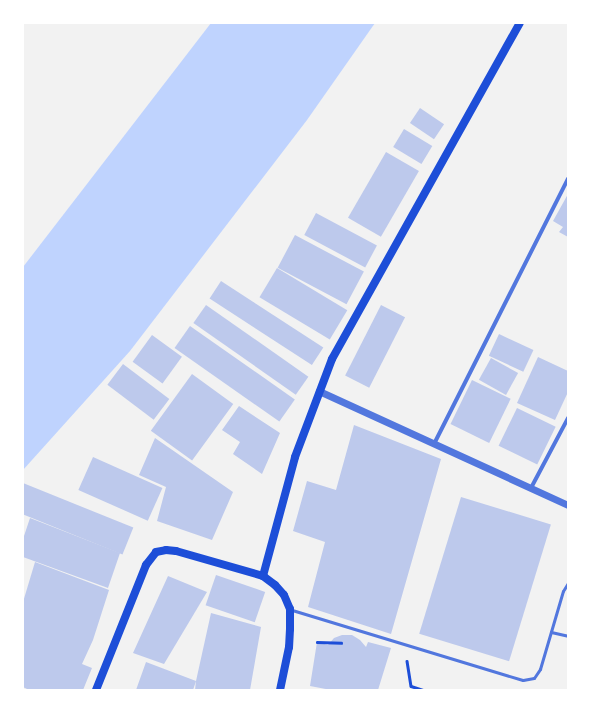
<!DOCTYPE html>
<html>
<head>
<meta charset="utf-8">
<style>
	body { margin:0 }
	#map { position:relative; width:591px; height:713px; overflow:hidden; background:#f2f2f2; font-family:Lato,sans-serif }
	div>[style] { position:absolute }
	.water>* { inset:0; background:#bfd3fe }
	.building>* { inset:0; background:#bdc9ec; transform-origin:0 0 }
	.path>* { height:2.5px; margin:-1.25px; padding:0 1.25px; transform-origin:1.25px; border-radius:1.25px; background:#1d4ed8 }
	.service>* { height:3px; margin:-1.5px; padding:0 1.5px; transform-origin:1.5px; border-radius:1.5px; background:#5277de }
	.minor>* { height:4px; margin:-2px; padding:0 2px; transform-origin:2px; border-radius:2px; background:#5277de }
	.tertiary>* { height:7px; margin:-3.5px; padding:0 3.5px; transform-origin:3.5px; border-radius:3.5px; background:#5277de }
	.secondary>* { height:8px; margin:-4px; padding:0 4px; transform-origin:4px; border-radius:4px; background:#1d4ed8 }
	span { translate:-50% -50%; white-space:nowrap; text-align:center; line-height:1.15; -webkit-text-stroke:4px #fff; paint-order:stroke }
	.frame { position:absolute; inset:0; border:24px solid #fff; pointer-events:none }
</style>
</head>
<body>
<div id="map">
	<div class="water">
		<i style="clip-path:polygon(211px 23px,375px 23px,307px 120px,130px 351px,23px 470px,23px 267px)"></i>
	</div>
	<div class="building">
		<i style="left:420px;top:108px;width:29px;height:18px;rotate:34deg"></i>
		<i style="left:404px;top:129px;width:33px;height:21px;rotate:31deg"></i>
		<i style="left:386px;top:152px;width:38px;height:76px;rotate:30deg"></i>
		<i style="clip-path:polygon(568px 194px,568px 237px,559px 232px,563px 227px,553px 221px)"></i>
		<i style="left:316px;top:213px;width:69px;height:25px;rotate:28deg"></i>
		<i style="left:295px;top:235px;width:78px;height:37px;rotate:28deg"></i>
		<i style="left:277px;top:268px;width:82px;height:34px;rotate:31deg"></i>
		<i style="left:221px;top:281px;width:122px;height:21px;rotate:33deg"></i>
		<i style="left:206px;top:305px;width:125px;height:22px;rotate:35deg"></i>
		<i style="left:381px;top:305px;width:27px;height:79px;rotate:27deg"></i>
		<i style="left:190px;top:326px;width:128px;height:27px;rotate:35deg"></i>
		<i style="left:499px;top:334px;width:38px;height:24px;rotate:25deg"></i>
		<i style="left:152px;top:335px;width:37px;height:33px;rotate:36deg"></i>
		<i style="clip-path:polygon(538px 357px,568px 371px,568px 392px,555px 420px,517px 403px)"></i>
		<i style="left:491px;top:358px;width:31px;height:25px;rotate:29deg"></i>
		<i style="left:123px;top:364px;width:58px;height:26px;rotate:37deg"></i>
		<i style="left:192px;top:374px;width:51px;height:70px;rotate:36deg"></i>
		<i style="left:472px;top:380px;width:43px;height:49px;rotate:26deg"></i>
		<i style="clip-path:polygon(239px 406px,280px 433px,262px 474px,233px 454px,240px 442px,222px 430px)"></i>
		<i style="left:517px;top:408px;width:43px;height:42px;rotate:26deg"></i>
		<i style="clip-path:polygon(354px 425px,441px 459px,391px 634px,308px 607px,325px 542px,293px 531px,307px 481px,336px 490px)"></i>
		<i style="clip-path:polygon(155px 438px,233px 492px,212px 540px,157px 521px,166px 487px,139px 475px)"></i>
		<i style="left:93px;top:457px;width:76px;height:36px;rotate:24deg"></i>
		<i style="left:23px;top:483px;width:119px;height:29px;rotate:22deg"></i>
		<i style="left:461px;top:497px;width:94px;height:143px;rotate:17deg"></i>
		<i style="clip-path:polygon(30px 518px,120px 553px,108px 588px,23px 557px,23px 539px)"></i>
		<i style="clip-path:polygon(35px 562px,109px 590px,93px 640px,82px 664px,92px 668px,83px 690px,29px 690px,23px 687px,23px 602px)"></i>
		<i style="left:216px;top:575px;width:52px;height:32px;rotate:19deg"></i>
		<i style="clip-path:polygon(168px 576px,207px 592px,164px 664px,133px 653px)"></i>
		<i style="clip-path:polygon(211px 613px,261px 627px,250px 690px,195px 690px,196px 681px,193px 690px,136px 690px,146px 662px,196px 681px)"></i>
		<i style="clip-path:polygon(342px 635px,352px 635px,360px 640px,366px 647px,368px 642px,391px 648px,378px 690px,331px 690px,310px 686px,317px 642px,328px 645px,334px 638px)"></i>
	</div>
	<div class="path">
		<i style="left:317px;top:642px;width:24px;rotate:2deg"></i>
		<i style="left:407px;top:661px;width:25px;rotate:81deg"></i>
		<i style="left:411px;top:686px;width:13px;rotate:18deg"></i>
	</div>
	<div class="service">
		<i style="left:292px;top:610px;width:241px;rotate:16.9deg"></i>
		<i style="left:523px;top:680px;width:11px;rotate:-10deg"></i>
		<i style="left:534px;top:678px;width:11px;rotate:-56deg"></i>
		<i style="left:540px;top:669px;width:81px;rotate:-73.6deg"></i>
		<i style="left:563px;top:591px;width:9px;rotate:-58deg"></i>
		<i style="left:551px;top:632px;width:17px;rotate:13deg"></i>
	</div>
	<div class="minor">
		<i style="left:434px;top:444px;width:297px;rotate:-63.2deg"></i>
		<i style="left:531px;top:488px;width:79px;rotate:-62.1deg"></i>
	</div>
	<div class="tertiary">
		<i style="left:319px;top:391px;width:274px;rotate:24.6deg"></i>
	</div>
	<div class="secondary">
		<i style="left:263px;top:576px;width:123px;rotate:-74.9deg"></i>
		<i style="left:295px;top:457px;width:105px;rotate:-69.3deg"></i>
		<i style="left:332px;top:359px;width:385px;rotate:-60.8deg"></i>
		<i style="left:96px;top:690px;width:135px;rotate:-68.2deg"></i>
		<i style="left:146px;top:565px;width:16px;rotate:-52deg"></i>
		<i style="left:156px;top:552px;width:10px;rotate:-11deg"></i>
		<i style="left:166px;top:550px;width:10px;rotate:6deg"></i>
		<i style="left:176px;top:551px;width:91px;rotate:16deg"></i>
		<i style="left:263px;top:576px;width:15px;rotate:37deg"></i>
		<i style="left:275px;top:585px;width:13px;rotate:48deg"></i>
		<i style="left:284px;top:595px;width:15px;rotate:67deg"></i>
		<i style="left:290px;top:609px;width:20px;rotate:90deg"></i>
		<i style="left:290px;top:629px;width:18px;rotate:93deg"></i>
		<i style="left:289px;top:647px;width:44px;rotate:101.8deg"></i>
	</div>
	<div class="frame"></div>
</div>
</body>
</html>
